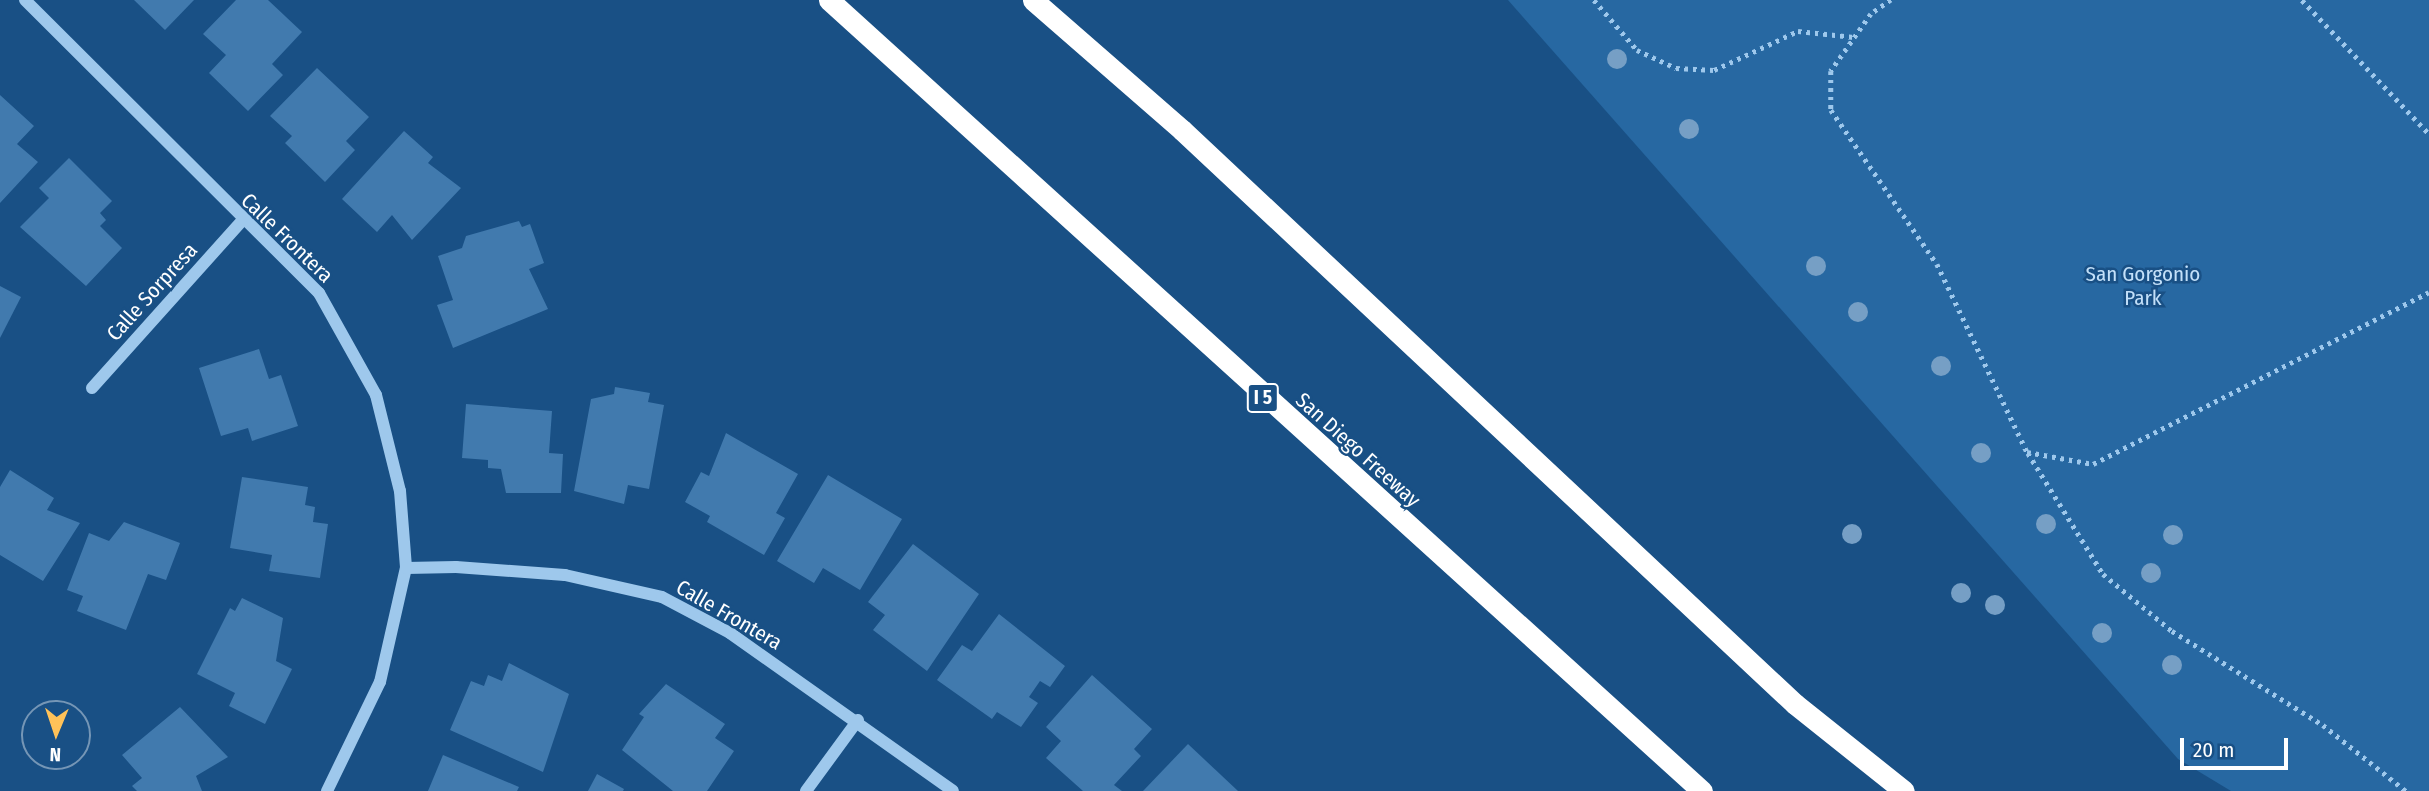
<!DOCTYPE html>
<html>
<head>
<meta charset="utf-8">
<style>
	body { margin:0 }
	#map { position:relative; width:2429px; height:791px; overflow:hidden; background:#195085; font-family:"Fira Sans Condensed",sans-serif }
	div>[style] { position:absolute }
	.green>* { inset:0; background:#2768a2 }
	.building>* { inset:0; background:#417aae }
	.path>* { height:4.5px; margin-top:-2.25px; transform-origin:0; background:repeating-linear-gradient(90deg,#9ec8ec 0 3.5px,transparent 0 8.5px) }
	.minor>* { height:12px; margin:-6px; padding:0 6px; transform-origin:6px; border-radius:6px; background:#9ec8ec }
	.highway>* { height:21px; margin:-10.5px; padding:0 10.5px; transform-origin:10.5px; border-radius:10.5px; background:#fff }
	.trees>* { width:20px; height:20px; margin:-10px; border-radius:50%; background:#769fc5 }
	span { translate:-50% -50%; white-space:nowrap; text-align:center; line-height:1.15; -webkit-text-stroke:5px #195085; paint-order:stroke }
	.shield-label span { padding:2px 5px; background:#195085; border:2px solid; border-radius:5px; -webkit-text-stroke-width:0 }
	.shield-label { font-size:19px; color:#fff; font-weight:700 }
	.street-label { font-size:21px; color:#fff }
	.park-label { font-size:21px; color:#c3e0f9 }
	.north { position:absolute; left:21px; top:700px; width:70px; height:70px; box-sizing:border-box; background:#195085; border:2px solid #7596b6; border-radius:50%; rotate:182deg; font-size:19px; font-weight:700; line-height:28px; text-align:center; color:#fff }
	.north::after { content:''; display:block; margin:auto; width:24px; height:32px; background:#ffc259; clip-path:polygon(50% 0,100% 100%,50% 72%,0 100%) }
	.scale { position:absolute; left:2180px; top:738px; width:108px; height:32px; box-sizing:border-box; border:4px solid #fff; border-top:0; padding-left:9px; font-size:21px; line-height:24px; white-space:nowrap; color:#fff; -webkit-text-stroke:5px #195085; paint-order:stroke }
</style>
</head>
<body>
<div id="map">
	<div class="green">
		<i style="clip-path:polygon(1508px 0,2429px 0,2429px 791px,2231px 791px,2178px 759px)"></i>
	</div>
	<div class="building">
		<i style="clip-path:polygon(134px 0,194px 0,165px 30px)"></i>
		<i style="clip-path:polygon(236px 0,268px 0,302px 32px,272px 64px,283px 75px,248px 111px,209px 73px,226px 55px,203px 34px)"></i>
		<i style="clip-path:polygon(317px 68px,369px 117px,346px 141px,355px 150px,325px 182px,285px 143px,292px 136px,270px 116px)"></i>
		<i style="clip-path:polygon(0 95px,34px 126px,17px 144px,38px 162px,0 203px)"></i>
		<i style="clip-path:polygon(404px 131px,433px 157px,428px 163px,461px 188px,412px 240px,392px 215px,377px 232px,342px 199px)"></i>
		<i style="clip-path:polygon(69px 158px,112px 201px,100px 213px,106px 220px,100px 226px,122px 248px,86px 286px,20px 227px,49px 198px,39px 188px)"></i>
		<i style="clip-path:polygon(519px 221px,522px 227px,530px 224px,544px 263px,529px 269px,548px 309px,453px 348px,437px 305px,453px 300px,438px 256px,462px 248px,466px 236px)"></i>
		<i style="clip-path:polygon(0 286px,21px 297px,0 338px)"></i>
		<i style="clip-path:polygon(259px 349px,269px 379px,281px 375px,298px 426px,252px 441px,248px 428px,221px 436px,199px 368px)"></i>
		<i style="clip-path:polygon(615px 387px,650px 393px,648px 402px,664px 405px,649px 489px,628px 485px,624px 504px,574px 491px,591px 399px,614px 394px)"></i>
		<i style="clip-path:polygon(466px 404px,552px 411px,549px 453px,563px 454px,561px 493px,506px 493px,501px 469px,488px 468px,488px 460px,462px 458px)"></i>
		<i style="clip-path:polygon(726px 433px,798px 474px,776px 513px,785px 518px,764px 555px,707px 522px,710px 516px,685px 502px,701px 472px,709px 476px)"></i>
		<i style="clip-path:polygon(10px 470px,54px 498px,47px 510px,80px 523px,43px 581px,0 555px,0 487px)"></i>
		<i style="clip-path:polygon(828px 475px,902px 519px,860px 590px,823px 568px,814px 583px,777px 561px)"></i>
		<i style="clip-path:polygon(242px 477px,308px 487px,305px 505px,315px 507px,313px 522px,328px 524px,320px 578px,269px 571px,272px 555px,230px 548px)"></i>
		<i style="clip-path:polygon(124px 522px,180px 543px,166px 580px,148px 574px,126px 630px,77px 611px,83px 596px,67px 590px,89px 533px,109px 541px)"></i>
		<i style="clip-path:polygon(913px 544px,979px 594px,927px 671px,873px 630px,885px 615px,868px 602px)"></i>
		<i style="clip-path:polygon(242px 598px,283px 618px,276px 661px,292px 669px,265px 724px,229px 706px,235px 693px,197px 674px,230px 608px,235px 611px)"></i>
		<i style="clip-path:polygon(999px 614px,1065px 666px,1050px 687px,1040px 681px,1029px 697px,1038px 703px,1021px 727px,997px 712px,992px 719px,937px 680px,962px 645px,972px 651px)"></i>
		<i style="clip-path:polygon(509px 663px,569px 694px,543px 772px,450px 730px,471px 681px,484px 686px,488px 675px,502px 681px)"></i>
		<i style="clip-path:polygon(1092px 675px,1152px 729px,1134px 749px,1141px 756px,1114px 785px,1122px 791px,1083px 791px,1046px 758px,1061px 741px,1046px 727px)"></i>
		<i style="clip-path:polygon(666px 684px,725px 724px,715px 738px,734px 751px,707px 791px,673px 791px,622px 750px,644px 717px,639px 714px)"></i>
		<i style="clip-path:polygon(180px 707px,228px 757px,196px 776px,202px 791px,137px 791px,132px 786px,142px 778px,122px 755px)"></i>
		<i style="clip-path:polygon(1188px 744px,1238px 791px,1143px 791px)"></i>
		<i style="clip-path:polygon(443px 755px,519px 787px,517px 791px,428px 791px)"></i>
		<i style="clip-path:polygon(597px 774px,624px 789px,623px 791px,588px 791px)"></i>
	</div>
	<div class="path">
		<i style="left:1594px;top:0;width:66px;rotate:49.3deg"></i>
		<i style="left:1637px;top:50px;width:43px;rotate:24.8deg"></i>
		<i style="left:1676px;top:68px;width:38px;rotate:3deg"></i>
		<i style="left:1714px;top:70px;width:93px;rotate:-24.9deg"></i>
		<i style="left:1798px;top:31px;width:56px;rotate:6.1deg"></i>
		<i style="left:1891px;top:0;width:24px;rotate:145deg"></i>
		<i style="left:1871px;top:14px;width:70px;rotate:125.1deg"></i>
		<i style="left:1831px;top:71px;width:39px;rotate:90deg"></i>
		<i style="left:1831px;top:110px;width:187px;rotate:55.5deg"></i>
		<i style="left:1937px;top:264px;width:208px;rotate:64.4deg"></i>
		<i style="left:2027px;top:452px;width:67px;rotate:10.3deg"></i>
		<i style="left:2093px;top:464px;width:377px;rotate:-27.1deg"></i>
		<i style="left:2302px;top:0;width:185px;rotate:46.5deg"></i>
		<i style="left:2028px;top:453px;width:142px;rotate:58.2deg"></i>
		<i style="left:2103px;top:574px;width:89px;rotate:39.6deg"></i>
		<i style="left:2172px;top:631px;width:178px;rotate:31.9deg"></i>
		<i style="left:2323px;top:725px;width:106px;rotate:38.5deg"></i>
	</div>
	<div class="minor">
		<i style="left:25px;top:0;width:415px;rotate:44.9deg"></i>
		<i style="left:319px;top:293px;width:117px;rotate:60.8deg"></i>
		<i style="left:376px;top:395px;width:99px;rotate:76deg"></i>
		<i style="left:400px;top:491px;width:77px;rotate:85.5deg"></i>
		<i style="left:92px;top:388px;width:223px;rotate:-48.1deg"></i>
		<i style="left:327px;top:791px;width:121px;rotate:-64.1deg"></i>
		<i style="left:380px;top:682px;width:117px;rotate:-77.2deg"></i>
		<i style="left:406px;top:568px;width:50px;rotate:-1.1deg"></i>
		<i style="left:456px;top:567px;width:109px;rotate:4.2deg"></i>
		<i style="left:565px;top:575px;width:99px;rotate:12.8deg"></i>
		<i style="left:662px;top:597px;width:77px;rotate:27.9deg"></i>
		<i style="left:730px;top:633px;width:273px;rotate:35.3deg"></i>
		<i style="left:806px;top:791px;width:88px;rotate:-53.8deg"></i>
	</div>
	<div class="highway">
		<i style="left:829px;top:0;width:1178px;rotate:42.18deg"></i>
		<i style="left:1033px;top:0;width:198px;rotate:41.1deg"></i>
		<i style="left:1182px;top:130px;width:840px;rotate:43.12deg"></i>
		<i style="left:1795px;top:704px;width:139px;rotate:38.6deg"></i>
	</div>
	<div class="trees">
		<i style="left:1617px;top:59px"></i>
		<i style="left:1689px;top:129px"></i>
		<i style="left:1816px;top:266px"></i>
		<i style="left:1858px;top:312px"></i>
		<i style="left:1941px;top:366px"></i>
		<i style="left:1981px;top:453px"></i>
		<i style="left:2046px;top:524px"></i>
		<i style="left:1852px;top:534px"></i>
		<i style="left:2173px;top:535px"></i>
		<i style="left:2151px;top:573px"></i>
		<i style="left:1961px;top:593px"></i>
		<i style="left:1995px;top:605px"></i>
		<i style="left:2102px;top:633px"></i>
		<i style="left:2172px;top:665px"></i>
	</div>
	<div class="shield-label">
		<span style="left:1263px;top:398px">I 5</span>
	</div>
	<div class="street-label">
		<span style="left:287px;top:238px;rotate:44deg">Calle Frontera</span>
		<span style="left:152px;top:292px;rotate:-48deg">Calle Sorpresa</span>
		<span style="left:1358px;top:450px;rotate:42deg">San Diego Freeway</span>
		<span style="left:729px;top:615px;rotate:30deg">Calle Frontera</span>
	</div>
	<div class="park-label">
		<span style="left:2143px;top:286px">San Gorgonio<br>Park</span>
	</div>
	<div class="north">N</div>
	<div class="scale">20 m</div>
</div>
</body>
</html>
